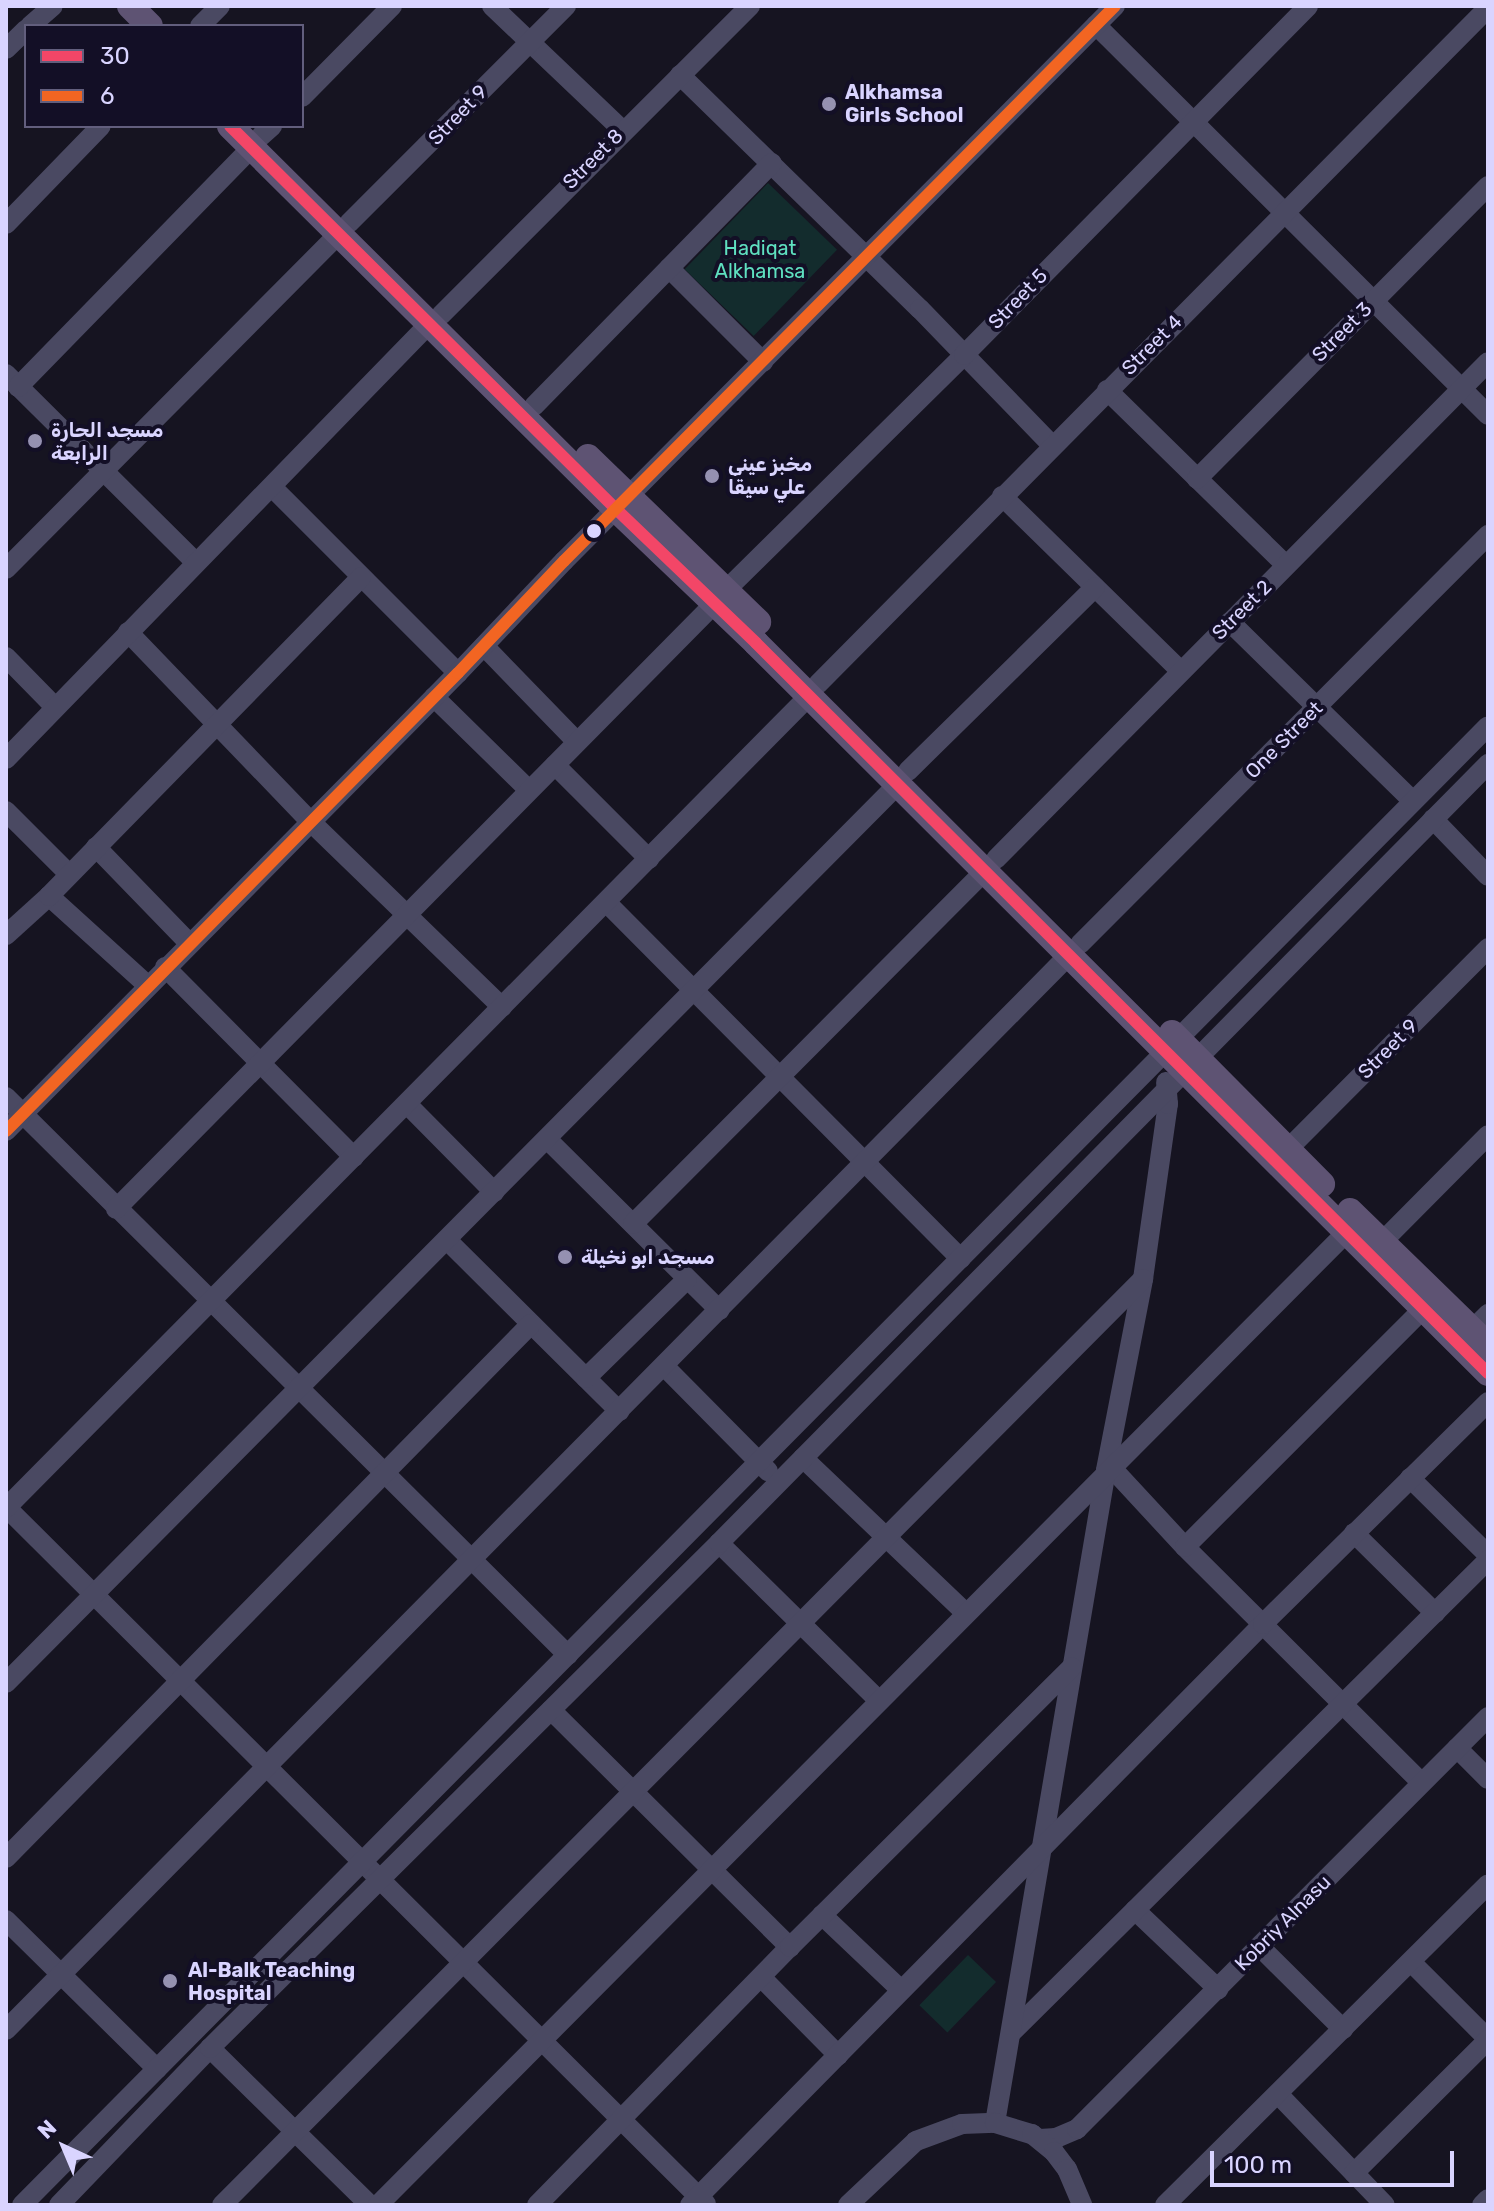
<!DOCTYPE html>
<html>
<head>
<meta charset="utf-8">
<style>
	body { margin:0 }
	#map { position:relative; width:1494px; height:2211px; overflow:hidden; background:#161421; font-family:Rubik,Vazirmatn,sans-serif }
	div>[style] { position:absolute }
	.green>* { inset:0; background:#132c2d; transform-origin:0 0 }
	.minor>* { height:20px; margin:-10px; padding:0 10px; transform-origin:10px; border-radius:10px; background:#4a4962 }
	.major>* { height:26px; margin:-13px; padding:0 13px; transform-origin:13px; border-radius:13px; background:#5e5373 }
	.bus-1>* { height:12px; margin:-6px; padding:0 6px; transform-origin:6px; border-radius:6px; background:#f34667 }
	.bus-2>* { height:12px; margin:-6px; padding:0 6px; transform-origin:6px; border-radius:6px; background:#f26522 }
	.dots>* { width:22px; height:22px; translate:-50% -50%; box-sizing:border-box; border:4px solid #130f26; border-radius:50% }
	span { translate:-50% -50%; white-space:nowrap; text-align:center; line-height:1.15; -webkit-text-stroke:8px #130f26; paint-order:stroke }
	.poi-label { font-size:20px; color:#d9d4ff; font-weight:700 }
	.left { translate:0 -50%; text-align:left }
	.street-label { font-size:20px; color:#d9d4ff }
	.park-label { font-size:20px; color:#5fe0c0 }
	.frame { position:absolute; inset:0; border:8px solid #d9d4ff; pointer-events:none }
	.legend { position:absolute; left:24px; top:24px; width:280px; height:104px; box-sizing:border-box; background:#130f26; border:2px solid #625e7d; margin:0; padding:10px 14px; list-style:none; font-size:24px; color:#d9d4ff }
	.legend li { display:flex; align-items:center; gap:16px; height:40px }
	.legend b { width:40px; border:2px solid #625e7d }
	.north { position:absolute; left:24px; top:2107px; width:80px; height:80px; -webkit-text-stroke:6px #130f26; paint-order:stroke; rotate:316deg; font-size:22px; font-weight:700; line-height:32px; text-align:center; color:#d9d4ff }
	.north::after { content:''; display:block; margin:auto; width:28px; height:36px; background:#d9d4ff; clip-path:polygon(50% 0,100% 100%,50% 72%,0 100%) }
	.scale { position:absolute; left:1210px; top:2151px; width:244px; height:36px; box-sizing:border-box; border:4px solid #d9d4ff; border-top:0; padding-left:10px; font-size:24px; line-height:28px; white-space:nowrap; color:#d9d4ff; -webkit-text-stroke:6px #130f26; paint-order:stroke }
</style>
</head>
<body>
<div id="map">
	<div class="green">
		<i style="left:768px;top:183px;width:96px;height:120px;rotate:44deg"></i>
		<i style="left:968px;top:1955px;width:39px;height:70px;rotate:44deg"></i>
	</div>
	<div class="minor">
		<i style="left:492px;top:6px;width:180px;rotate:43.6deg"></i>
		<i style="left:1096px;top:25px;width:553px;rotate:44.85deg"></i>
		<i style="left:30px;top:26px;width:30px;rotate:-41deg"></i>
		<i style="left:200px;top:26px;width:28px;rotate:-45deg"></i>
		<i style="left:6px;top:49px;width:28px;rotate:-44deg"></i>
		<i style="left:680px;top:75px;width:335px;rotate:44.3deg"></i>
		<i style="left:920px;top:309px;width:190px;rotate:45.9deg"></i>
		<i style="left:302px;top:97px;width:128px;rotate:-45.3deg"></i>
		<i style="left:261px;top:136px;width:15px;rotate:-42deg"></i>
		<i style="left:349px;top:223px;width:307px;rotate:-45deg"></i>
		<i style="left:6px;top:224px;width:136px;rotate:-45.9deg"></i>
		<i style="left:669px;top:268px;width:133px;rotate:45deg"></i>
		<i style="left:441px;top:315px;width:437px;rotate:-45deg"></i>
		<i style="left:6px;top:374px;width:267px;rotate:44.8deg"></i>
		<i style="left:18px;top:387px;width:335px;rotate:-45.7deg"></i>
		<i style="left:1107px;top:390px;width:250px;rotate:44.4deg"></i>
		<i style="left:534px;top:406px;width:340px;rotate:-45.6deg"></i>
		<i style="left:1197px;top:479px;width:413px;rotate:-45.2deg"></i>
		<i style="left:272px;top:487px;width:263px;rotate:45deg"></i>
		<i style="left:1002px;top:496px;width:250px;rotate:44.4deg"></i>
		<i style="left:6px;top:569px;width:472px;rotate:-45.2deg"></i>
		<i style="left:726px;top:590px;width:334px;rotate:-44.6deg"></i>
		<i style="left:964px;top:355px;width:490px;rotate:-45.4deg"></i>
		<i style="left:1230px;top:622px;width:256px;rotate:44.4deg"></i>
		<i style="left:128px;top:632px;width:264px;rotate:46.1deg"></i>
		<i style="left:311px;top:822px;width:266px;rotate:44.1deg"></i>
		<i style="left:484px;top:646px;width:132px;rotate:45.9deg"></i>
		<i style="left:6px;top:657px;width:70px;rotate:45.6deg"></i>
		<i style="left:818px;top:684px;width:952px;rotate:-45.26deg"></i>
		<i style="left:434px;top:697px;width:133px;rotate:44.4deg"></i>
		<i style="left:6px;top:759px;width:608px;rotate:-45.8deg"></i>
		<i style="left:555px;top:765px;width:133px;rotate:45deg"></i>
		<i style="left:908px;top:771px;width:262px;rotate:-44.5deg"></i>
		<i style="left:6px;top:811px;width:88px;rotate:45deg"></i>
		<i style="left:1433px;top:819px;width:79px;rotate:46deg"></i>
		<i style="left:96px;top:847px;width:134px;rotate:45.9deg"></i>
		<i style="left:996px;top:859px;width:699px;rotate:-45.29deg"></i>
		<i style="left:49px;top:896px;width:132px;rotate:42.2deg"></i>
		<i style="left:606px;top:902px;width:503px;rotate:45.16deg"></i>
		<i style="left:6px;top:935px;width:58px;rotate:-42.2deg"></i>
		<i style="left:49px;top:896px;width:446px;rotate:-45.6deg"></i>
		<i style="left:1080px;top:944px;width:578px;rotate:-45.07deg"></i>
		<i style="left:165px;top:967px;width:268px;rotate:45.2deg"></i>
		<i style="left:6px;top:1097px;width:792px;rotate:44.8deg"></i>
		<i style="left:407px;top:1104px;width:124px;rotate:45.3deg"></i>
		<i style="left:6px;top:1131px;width:643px;rotate:-45.38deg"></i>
		<i style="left:458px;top:673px;width:154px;rotate:-46.6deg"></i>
		<i style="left:564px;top:561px;width:782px;rotate:-45.21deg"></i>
		<i style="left:547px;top:1139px;width:243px;rotate:44.8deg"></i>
		<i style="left:1287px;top:1150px;width:285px;rotate:-45.1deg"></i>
		<i style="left:116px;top:1209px;width:851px;rotate:-45.33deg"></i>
		<i style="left:633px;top:1224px;width:499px;rotate:-45.1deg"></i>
		<i style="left:447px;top:1240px;width:243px;rotate:44.8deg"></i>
		<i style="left:1373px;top:1251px;width:163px;rotate:-45.2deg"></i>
		<i style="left:1472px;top:1330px;width:23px;rotate:-45deg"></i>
		<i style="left:664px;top:1366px;width:148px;rotate:45.3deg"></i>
		<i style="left:586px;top:1378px;width:141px;rotate:-44.4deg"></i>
		<i style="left:803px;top:1458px;width:225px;rotate:43.6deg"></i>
		<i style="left:1110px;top:1466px;width:110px;rotate:47.2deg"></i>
		<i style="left:1185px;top:1547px;width:334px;rotate:44.9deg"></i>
		<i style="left:1410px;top:1478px;width:110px;rotate:44.6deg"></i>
		<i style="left:6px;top:1507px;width:988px;rotate:44.88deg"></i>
		<i style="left:6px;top:1508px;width:1141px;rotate:-45.32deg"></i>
		<i style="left:1354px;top:1533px;width:114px;rotate:44.6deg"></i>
		<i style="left:719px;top:1543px;width:225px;rotate:44.6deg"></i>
		<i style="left:1185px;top:1547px;width:337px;rotate:-45deg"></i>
		<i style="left:6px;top:1683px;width:1265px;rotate:-45.22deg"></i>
		<i style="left:551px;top:1710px;width:337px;rotate:44.8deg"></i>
		<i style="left:1457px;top:1748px;width:44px;rotate:45deg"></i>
		<i style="left:6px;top:1858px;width:749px;rotate:-45.49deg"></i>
		<i style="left:1135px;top:1910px;width:115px;rotate:43.6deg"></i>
		<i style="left:822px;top:1915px;width:109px;rotate:43.5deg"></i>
		<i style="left:6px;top:1920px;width:212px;rotate:44.6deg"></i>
		<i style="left:1260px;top:1947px;width:117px;rotate:44.7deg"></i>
		<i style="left:1411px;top:1962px;width:109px;rotate:45deg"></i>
		<i style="left:761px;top:1977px;width:110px;rotate:45.4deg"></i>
		<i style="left:6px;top:2030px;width:1512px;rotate:-45.32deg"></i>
		<i style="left:1012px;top:2032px;width:670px;rotate:-44.76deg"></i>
		<i style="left:210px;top:2048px;width:224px;rotate:44.5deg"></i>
		<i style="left:1278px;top:2094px;width:154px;rotate:46.1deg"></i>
		<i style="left:995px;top:2123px;width:662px;rotate:-80.35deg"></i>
		<i style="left:1106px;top:1470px;width:195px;rotate:-79deg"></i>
		<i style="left:1143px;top:1279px;width:177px;rotate:-81.9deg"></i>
		<i style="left:1168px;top:1104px;width:22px;rotate:-95deg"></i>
		<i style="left:1040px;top:2139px;width:16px;rotate:-4deg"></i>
		<i style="left:1056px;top:2138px;width:23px;rotate:-23deg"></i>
		<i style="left:1077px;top:2129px;width:582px;rotate:-45.07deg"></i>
		<i style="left:1354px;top:2173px;width:189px;rotate:-44.8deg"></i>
		<i style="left:22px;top:2205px;width:2082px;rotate:-45.25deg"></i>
		<i style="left:59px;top:2205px;width:218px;rotate:-46.1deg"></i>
		<i style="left:210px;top:2048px;width:717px;rotate:-44.77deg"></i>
		<i style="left:719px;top:1543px;width:1095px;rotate:-45.37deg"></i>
		<i style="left:222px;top:2205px;width:1306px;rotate:-45.16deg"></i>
		<i style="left:378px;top:2205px;width:1373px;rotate:-45.12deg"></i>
		<i style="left:537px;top:2205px;width:361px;rotate:-45.6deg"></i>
		<i style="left:790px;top:1947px;width:397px;rotate:-44.8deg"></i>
		<i style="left:690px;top:2205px;width:816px;rotate:-45.4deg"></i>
		<i style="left:1263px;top:1624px;width:316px;rotate:-44.6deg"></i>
		<i style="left:848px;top:2205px;width:93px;rotate:-43.3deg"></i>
		<i style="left:916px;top:2141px;width:49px;rotate:-20.3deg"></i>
		<i style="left:962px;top:2124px;width:33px;rotate:-2deg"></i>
		<i style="left:995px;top:2123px;width:39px;rotate:17deg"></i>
		<i style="left:1032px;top:2134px;width:28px;rotate:39deg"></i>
		<i style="left:1054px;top:2152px;width:21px;rotate:53deg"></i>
		<i style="left:1067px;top:2169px;width:39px;rotate:67deg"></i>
		<i style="left:1165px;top:2205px;width:455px;rotate:-44.8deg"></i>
		<i style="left:1482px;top:2205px;width:8px;rotate:-45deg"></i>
	</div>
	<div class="major">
		<i style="left:130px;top:6px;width:28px;rotate:45deg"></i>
		<i style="left:230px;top:126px;width:545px;rotate:44.78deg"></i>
		<i style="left:617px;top:510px;width:192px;rotate:43.7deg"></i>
		<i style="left:756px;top:643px;width:1034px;rotate:44.92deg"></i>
		<i style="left:588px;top:457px;width:237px;rotate:44.1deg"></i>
		<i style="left:1172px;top:1033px;width:213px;rotate:45.2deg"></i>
		<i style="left:1350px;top:1211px;width:192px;rotate:44.2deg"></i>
	</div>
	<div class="bus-1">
		<i style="left:230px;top:126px;width:545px;rotate:44.78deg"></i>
		<i style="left:617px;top:510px;width:192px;rotate:43.7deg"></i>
		<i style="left:756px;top:643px;width:1034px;rotate:44.92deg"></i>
	</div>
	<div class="bus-2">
		<i style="left:6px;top:1131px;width:643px;rotate:-45.38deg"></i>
		<i style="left:458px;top:673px;width:154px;rotate:-46.6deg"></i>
		<i style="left:564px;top:561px;width:782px;rotate:-45.21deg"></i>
	</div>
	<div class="dots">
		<i style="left:829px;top:104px;background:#9591b1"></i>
		<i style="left:35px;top:441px;background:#9591b1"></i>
		<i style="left:712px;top:476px;background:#9591b1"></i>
		<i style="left:594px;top:531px;background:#d9d4ff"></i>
		<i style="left:565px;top:1257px;background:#9591b1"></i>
		<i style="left:170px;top:1981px;background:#9591b1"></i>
	</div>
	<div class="poi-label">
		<span class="left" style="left:845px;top:104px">Alkhamsa<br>Girls School</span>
		<span class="left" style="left:51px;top:442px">مسجد الحارة<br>الرابعة</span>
		<span class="left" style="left:728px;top:476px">مخبز عيني<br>علي سيقا</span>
		<span class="left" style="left:581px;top:1257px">مسجد ابو نخيلة</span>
		<span class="left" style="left:188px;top:1982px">Al-Balk Teaching<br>Hospital</span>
	</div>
	<div class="street-label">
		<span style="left:458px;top:115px;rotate:-46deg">Street 9</span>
		<span style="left:593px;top:159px;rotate:-45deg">Street 8</span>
		<span style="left:1018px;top:299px;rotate:-46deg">Street 5</span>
		<span style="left:1342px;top:332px;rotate:-45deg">Street 3</span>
		<span style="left:1152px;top:345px;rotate:-45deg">Street 4</span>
		<span style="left:1242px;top:610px;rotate:-45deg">Street 2</span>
		<span style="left:1284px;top:740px;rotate:-45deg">One Street</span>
		<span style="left:1388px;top:1049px;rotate:-45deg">Street 9</span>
		<span style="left:1283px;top:1923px;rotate:-45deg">Kobriy Alnasu</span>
	</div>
	<div class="park-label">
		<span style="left:760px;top:260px">Hadiqat<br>Alkhamsa</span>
	</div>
	<div class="frame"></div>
	<ul class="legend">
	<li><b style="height:10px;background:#f34667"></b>30</li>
	<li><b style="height:10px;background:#f26522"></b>6</li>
	</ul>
	<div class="north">N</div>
	<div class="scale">100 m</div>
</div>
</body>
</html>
